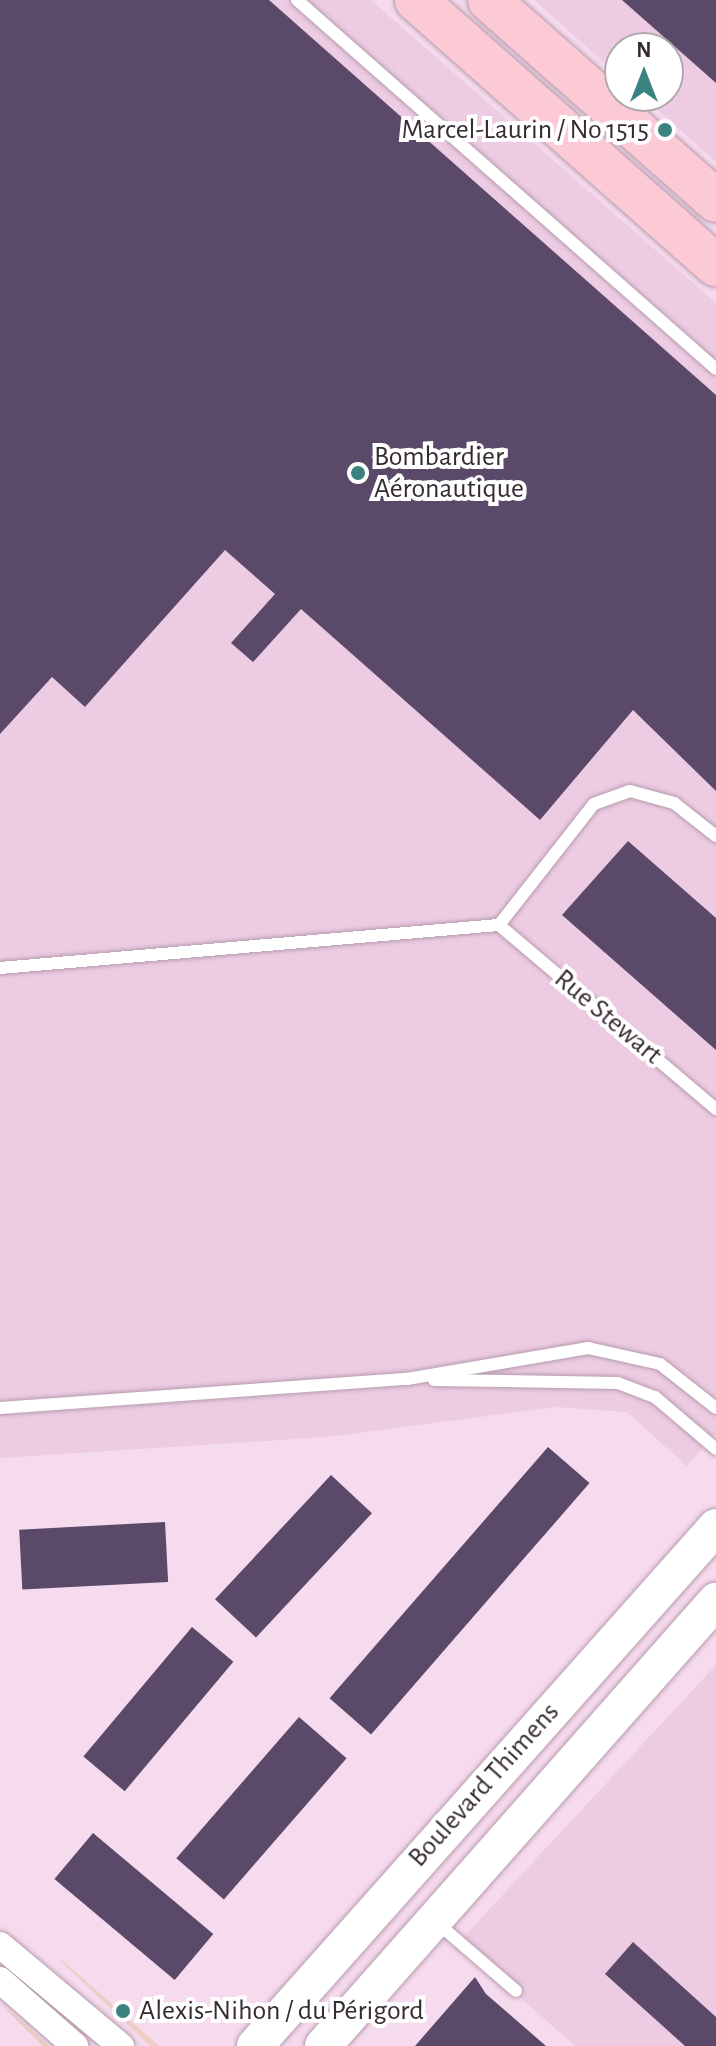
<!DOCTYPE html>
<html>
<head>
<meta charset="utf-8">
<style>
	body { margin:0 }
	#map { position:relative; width:716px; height:2046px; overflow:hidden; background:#f6daed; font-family:"Alegreya Sans",sans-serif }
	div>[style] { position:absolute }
	.built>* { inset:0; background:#edcce3 }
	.green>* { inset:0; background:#edcdc5 }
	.building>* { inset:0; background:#5a4969; transform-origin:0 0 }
	.roads { filter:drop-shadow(0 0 2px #b69cae) drop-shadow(0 0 2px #b69cae) }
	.lane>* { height:12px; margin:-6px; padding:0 6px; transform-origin:6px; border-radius:6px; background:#fff }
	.street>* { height:26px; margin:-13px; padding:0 13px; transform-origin:13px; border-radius:13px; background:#fff }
	.secondary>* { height:36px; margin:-18px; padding:0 18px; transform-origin:18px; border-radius:18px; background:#fff }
	.primary>* { height:42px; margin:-21px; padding:0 21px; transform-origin:21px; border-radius:21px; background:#fbcad4 }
	.dots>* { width:22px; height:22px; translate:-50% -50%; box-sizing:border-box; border:4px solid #fff; border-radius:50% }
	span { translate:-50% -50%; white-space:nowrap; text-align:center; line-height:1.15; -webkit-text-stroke:8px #fff; paint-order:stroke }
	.poi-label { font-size:28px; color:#352b32 }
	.right { translate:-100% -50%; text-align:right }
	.left { translate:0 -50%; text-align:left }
	.street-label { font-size:28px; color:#352b32 }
	.north { position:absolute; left:604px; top:32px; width:80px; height:80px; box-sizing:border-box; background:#fff; border:2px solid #aeaaad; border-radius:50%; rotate:0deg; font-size:22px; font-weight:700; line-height:32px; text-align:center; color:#352b32 }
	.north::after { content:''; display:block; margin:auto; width:28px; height:36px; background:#3b8381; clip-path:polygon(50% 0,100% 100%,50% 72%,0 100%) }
</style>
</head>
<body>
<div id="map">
	<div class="built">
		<i style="clip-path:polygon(0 0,371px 0,716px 303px,716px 1434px,687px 1466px,627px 1412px,556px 1407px,327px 1437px,0 1458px)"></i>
		<i style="clip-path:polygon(534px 0,716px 0,716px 162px,642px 96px,668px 96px,668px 48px,620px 48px,620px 77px)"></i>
		<i style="clip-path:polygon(716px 1665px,716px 2046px,575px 2046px,458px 1943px)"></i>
	</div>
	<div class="green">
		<i style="clip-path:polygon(60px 1960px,61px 1959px,159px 2046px,150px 2046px)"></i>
		<i style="clip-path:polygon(0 2003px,19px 2019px,49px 2046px,42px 2046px)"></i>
	</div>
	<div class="building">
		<i style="clip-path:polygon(0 0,269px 0,716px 395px,716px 791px,633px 710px,540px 820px,301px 609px,253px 662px,231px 643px,275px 594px,225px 550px,85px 707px,52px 677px,0 734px)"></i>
		<i style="clip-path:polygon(622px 0,716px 0,716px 83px)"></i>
		<i style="clip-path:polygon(628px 841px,716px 918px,716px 1050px,562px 915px)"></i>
		<i style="left:548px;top:1447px;width:55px;height:333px;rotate:41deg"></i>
		<i style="left:331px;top:1475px;width:56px;height:170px;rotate:43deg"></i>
		<i style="left:165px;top:1522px;width:60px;height:146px;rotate:87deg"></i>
		<i style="left:192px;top:1627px;width:54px;height:169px;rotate:40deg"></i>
		<i style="left:299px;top:1717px;width:63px;height:187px;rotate:41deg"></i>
		<i style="left:93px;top:1833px;width:157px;height:60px;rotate:40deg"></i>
		<i style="clip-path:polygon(633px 1942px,716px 2017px,716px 2046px,685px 2046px,605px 1974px)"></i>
		<i style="clip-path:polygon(475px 1977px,486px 1994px,546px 2046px,415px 2046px)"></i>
	</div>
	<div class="roads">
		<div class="lane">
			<i style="left:297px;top:0;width:558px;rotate:41.37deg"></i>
			<i style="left:499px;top:925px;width:285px;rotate:40.3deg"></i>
			<i style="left:0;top:968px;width:501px;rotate:-4.93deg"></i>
			<i style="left:499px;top:925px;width:154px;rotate:-51.9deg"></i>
			<i style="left:594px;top:804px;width:38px;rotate:-20deg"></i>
			<i style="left:630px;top:791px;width:46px;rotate:15.3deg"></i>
			<i style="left:674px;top:803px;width:53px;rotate:38.2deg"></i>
			<i style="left:434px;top:1380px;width:184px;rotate:0.9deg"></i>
			<i style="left:618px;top:1383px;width:40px;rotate:21deg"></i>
			<i style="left:655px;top:1397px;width:80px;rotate:40.4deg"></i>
			<i style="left:0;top:1408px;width:408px;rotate:-4.1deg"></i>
			<i style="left:407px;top:1379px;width:184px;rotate:-9.7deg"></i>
			<i style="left:588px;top:1348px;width:74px;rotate:12.5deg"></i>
			<i style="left:660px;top:1364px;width:71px;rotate:38.2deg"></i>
			<i style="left:435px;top:1921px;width:107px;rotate:40.8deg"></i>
		</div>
		<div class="street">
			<i style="left:0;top:1945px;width:158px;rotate:39.9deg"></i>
			<i style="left:0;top:1980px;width:100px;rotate:41.3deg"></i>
		</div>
		<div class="secondary">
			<i style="left:255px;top:2046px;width:694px;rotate:-48.39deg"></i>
			<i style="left:323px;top:2046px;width:594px;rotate:-48.55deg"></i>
		</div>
		<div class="primary">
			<i style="left:416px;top:0;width:400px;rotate:41.5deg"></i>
			<i style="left:489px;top:0;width:303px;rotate:41.5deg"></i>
		</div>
	</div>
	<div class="dots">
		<i style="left:665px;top:130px;background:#3b8381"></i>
		<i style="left:358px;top:473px;background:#3b8381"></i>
		<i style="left:123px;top:2011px;background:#3b8381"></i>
	</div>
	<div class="poi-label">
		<span class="right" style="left:649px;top:130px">Marcel-Laurin / No 1515</span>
		<span class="left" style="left:374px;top:473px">Bombardier<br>Aéronautique</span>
		<span class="left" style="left:139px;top:2011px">Alexis-Nihon / du Périgord</span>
	</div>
	<div class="street-label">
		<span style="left:608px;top:1017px;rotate:40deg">Rue Stewart</span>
		<span style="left:484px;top:1785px;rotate:-48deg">Boulevard Thimens</span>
	</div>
	<div class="north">N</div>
</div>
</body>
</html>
